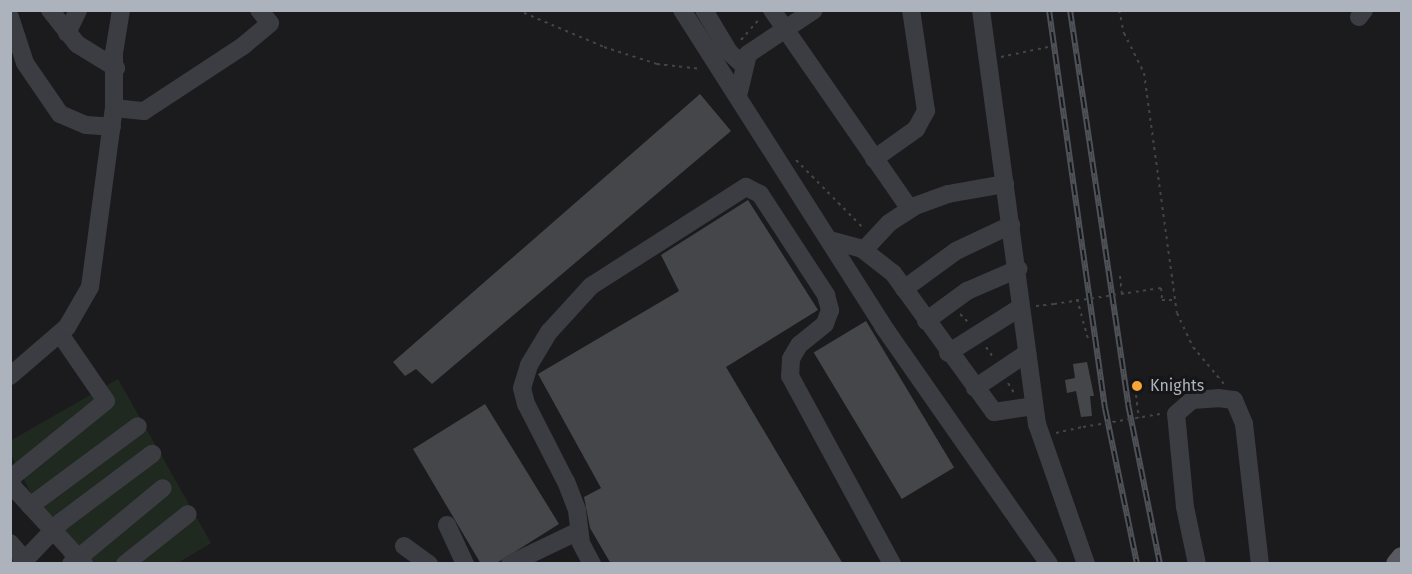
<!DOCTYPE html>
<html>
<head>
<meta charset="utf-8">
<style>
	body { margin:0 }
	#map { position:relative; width:1412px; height:574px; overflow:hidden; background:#1b1b1d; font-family:"Fira Sans",sans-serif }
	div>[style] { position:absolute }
	.green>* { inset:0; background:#202920 }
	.building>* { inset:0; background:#45464a; transform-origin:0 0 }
	.path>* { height:2px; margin-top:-1px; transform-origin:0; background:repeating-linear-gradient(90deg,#414449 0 3px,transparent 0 7.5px) }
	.minor>* { height:18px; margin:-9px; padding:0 9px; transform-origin:9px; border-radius:9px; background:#3b3d42 }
	.major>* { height:22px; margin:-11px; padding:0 11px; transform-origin:11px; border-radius:11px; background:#575b61 }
	.rail>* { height:6px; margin-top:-3px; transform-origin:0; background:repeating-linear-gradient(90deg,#161618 0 11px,#4e5157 0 22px); box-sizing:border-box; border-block:2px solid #4e5157 }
	.path-bridge>* { height:2px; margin-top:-1px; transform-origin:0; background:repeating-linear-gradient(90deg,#414449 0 3px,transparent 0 7.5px) }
	.dots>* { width:16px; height:16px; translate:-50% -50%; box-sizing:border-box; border:3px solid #161618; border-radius:50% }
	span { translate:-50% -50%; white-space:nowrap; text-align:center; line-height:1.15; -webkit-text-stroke:6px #161618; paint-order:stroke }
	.poi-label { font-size:16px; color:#adb3bd }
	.left { translate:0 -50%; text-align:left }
	.frame { position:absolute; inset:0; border:12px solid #adb3bd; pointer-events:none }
</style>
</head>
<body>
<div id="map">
	<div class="green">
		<i style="clip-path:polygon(118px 379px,211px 543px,178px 563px,67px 563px,11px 455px,10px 441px)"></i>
	</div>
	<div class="building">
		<i style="clip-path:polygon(700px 94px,731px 131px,432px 384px,416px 369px,405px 376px,393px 362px)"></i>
		<i style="clip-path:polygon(748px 200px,818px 310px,726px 367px,843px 564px,611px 564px,590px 528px,584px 497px,601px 488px,538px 374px,679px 291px,661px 255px)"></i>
		<i style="left:866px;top:321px;width:171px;height:61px;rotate:59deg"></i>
		<i style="clip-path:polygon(1087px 362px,1094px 396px,1090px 396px,1092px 416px,1081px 417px,1076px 391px,1067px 393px,1065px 380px,1075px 378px,1073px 364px)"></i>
		<i style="clip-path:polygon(485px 404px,559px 524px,495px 564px,481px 564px,413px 449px)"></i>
	</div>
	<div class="path">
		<i style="left:517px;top:10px;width:95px;rotate:23deg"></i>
		<i style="left:604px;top:47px;width:56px;rotate:17.8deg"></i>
		<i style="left:657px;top:64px;width:45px;rotate:6.3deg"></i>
		<i style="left:1119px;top:10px;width:24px;rotate:78deg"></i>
		<i style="left:1124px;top:33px;width:45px;rotate:63.4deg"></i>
		<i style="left:1144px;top:73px;width:242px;rotate:82.2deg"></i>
		<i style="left:1177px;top:313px;width:38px;rotate:65deg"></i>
		<i style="left:1193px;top:347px;width:48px;rotate:50deg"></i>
		<i style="left:741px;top:40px;width:28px;rotate:-49deg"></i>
		<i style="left:1001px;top:57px;width:48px;rotate:-12deg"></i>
		<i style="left:796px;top:160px;width:97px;rotate:45.4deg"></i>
		<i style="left:1120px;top:276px;width:18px;rotate:84deg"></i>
		<i style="left:1161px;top:288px;width:12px;rotate:85deg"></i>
		<i style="left:1162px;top:300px;width:12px"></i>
		<i style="left:1077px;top:299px;width:41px;rotate:74.6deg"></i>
		<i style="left:1036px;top:306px;width:18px;rotate:-6deg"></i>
		<i style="left:960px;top:314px;width:13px;rotate:45deg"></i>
		<i style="left:986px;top:347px;width:12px;rotate:55deg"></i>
		<i style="left:1008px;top:383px;width:12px;rotate:59deg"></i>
		<i style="left:1136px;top:395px;width:23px;rotate:83deg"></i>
		<i style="left:1056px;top:433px;width:28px;rotate:-13deg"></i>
	</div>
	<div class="minor">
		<i style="left:50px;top:10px;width:43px;rotate:51.5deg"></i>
		<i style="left:77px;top:44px;width:46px;rotate:31.6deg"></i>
		<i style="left:682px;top:10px;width:375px;rotate:57.5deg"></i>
		<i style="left:883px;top:326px;width:290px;rotate:55.1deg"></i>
		<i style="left:704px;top:10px;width:49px;rotate:59.2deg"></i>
		<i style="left:729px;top:52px;width:18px;rotate:43deg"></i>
		<i style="left:772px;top:10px;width:242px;rotate:55.3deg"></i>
		<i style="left:981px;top:10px;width:418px;rotate:82.3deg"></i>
		<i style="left:1037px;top:424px;width:148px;rotate:70.7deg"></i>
		<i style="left:10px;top:17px;width:48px;rotate:71.9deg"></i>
		<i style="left:25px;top:63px;width:62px;rotate:55.5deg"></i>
		<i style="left:60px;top:114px;width:28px;rotate:23deg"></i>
		<i style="left:86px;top:125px;width:26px;rotate:4deg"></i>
		<i style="left:1359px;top:17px;width:9px;rotate:-54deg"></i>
		<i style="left:67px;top:33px;width:25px;rotate:-64deg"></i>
		<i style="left:738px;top:96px;width:43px;rotate:-76.6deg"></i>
		<i style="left:748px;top:54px;width:79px;rotate:-33.7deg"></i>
		<i style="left:114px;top:108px;width:30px;rotate:6deg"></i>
		<i style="left:144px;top:111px;width:118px;rotate:-33.3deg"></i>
		<i style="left:243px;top:46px;width:35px;rotate:-40deg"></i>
		<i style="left:270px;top:23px;width:17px;rotate:-130deg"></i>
		<i style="left:874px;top:159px;width:52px;rotate:-35.5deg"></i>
		<i style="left:916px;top:129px;width:21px;rotate:-61deg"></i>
		<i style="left:926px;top:111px;width:102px;rotate:-98.4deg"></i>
		<i style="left:833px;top:241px;width:30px;rotate:15deg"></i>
		<i style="left:862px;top:249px;width:39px;rotate:38deg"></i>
		<i style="left:893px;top:273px;width:172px;rotate:54deg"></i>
		<i style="left:994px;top:412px;width:40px;rotate:-8.5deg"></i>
		<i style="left:864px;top:250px;width:37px;rotate:-47deg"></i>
		<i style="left:889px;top:223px;width:31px;rotate:-33deg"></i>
		<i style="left:915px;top:206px;width:35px;rotate:-20deg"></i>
		<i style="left:948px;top:194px;width:58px;rotate:-10deg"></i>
		<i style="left:904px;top:289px;width:64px;rotate:-36.2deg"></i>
		<i style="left:956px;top:251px;width:61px;rotate:-25.3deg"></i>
		<i style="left:926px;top:321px;width:51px;rotate:-36.2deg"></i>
		<i style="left:967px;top:291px;width:56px;rotate:-23.3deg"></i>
		<i style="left:60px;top:334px;width:81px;rotate:55.5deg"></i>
		<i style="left:106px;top:401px;width:122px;rotate:141deg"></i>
		<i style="left:11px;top:478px;width:9px;rotate:77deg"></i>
		<i style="left:13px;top:487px;width:105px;rotate:47.3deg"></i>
		<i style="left:948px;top:353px;width:86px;rotate:-32.2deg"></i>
		<i style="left:10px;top:376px;width:75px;rotate:-40.7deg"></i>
		<i style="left:67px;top:327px;width:46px;rotate:-60.1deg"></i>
		<i style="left:90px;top:287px;width:181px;rotate:-82.4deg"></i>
		<i style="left:114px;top:108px;width:55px;rotate:-90deg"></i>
		<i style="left:114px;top:53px;width:44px;rotate:-80.8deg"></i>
		<i style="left:975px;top:388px;width:63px;rotate:-33.9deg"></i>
		<i style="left:30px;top:506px;width:134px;rotate:-36.5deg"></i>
		<i style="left:447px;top:525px;width:43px;rotate:65.2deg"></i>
		<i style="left:10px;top:543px;width:23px;rotate:49deg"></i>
		<i style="left:404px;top:546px;width:31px;rotate:36deg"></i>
		<i style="left:21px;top:564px;width:58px;rotate:-46.4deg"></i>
		<i style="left:61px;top:522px;width:114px;rotate:-36.8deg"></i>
		<i style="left:71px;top:564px;width:119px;rotate:-39.6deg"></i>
		<i style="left:125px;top:564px;width:80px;rotate:-38.4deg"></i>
		<i style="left:510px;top:564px;width:76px;rotate:-25.6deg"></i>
		<i style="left:592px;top:564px;width:24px;rotate:-118deg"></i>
		<i style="left:581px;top:543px;width:33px;rotate:-97deg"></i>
		<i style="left:577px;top:510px;width:30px;rotate:-111deg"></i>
		<i style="left:566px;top:482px;width:88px;rotate:-117.1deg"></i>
		<i style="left:526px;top:404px;width:16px;rotate:-104deg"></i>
		<i style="left:522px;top:388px;width:24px;rotate:-73deg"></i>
		<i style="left:529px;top:365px;width:39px;rotate:-59deg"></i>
		<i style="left:549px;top:332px;width:62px;rotate:-47.6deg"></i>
		<i style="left:591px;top:286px;width:184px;rotate:-32.6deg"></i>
		<i style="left:746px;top:187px;width:16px;rotate:27deg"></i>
		<i style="left:760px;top:194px;width:121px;rotate:56.8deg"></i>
		<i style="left:826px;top:295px;width:16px;rotate:75deg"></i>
		<i style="left:830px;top:310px;width:15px;rotate:110deg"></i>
		<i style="left:825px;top:324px;width:33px;rotate:141deg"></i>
		<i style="left:799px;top:345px;width:16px;rotate:120deg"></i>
		<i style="left:791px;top:359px;width:17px;rotate:93deg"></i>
		<i style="left:790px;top:376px;width:214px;rotate:61.5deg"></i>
		<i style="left:1197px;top:564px;width:58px;rotate:-101.9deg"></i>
		<i style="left:1185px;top:507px;width:93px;rotate:-95.5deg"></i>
		<i style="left:1176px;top:414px;width:21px;rotate:-41deg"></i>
		<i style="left:1192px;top:400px;width:26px;rotate:-4deg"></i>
		<i style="left:1218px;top:398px;width:16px;rotate:7deg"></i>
		<i style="left:1234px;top:400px;width:26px;rotate:67deg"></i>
		<i style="left:1244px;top:424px;width:141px;rotate:83.5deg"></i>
	</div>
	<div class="major">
		<i style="left:1397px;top:564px;width:8px;rotate:-50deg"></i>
	</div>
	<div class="rail">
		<i style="left:1049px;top:10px;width:402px;rotate:82deg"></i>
		<i style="left:1105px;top:408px;width:159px;rotate:78.4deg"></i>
		<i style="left:1070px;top:10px;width:398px;rotate:81.6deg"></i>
		<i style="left:1128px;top:404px;width:163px;rotate:78.7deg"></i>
	</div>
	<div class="path-bridge">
		<i style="left:1054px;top:304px;width:108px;rotate:-8.5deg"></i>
		<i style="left:1083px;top:427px;width:78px;rotate:-9.6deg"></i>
	</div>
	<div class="dots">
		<i style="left:1137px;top:386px;background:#f9a437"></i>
	</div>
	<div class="poi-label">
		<span class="left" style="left:1150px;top:386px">Knights</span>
	</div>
	<div class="frame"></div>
</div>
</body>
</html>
